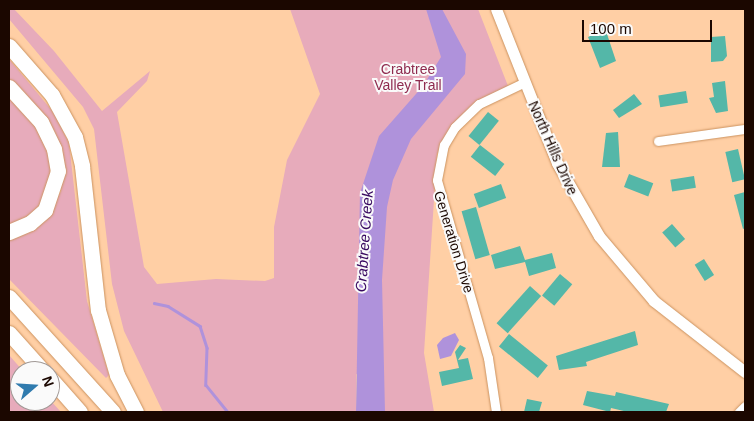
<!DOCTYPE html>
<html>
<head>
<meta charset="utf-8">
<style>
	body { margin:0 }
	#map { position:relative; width:754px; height:421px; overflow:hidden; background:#ffcfa5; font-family:Helvetica,sans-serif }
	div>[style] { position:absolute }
	.green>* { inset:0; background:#e7abbb }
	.water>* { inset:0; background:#af92db }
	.stream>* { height:2.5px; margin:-1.25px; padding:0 1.25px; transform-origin:1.25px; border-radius:1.25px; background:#af92db }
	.building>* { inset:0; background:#54b7a8; transform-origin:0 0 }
	.roads { filter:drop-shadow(0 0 1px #cc9360) drop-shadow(0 0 1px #cc9360) }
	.street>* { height:9px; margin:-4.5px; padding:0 4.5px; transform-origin:4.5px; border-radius:4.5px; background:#fff }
	.secondary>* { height:11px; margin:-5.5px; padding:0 5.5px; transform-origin:5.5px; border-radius:5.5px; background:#fff }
	.highway>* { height:15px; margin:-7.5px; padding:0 7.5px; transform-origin:7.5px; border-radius:7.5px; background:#fff }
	span { translate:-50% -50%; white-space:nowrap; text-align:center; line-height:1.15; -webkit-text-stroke:4px #fafafa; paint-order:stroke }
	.park-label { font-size:14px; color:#8f2b4f }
	.street-label { font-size:14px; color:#1b0700 }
	.water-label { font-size:15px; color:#380960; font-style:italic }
	.frame { position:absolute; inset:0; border:10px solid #1b0700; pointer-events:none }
	.north { position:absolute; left:10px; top:361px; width:50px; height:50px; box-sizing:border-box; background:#fafafa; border:1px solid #a19996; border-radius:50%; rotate:71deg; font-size:14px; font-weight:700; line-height:20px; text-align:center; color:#1b0700 }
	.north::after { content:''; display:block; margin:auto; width:18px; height:22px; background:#307bae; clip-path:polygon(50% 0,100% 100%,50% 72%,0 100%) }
	.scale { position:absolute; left:582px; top:20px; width:130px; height:22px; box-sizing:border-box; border:2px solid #1b0700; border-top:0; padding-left:6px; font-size:15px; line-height:18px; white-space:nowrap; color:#1b0700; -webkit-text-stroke:4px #fafafa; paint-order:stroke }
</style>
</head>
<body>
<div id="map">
	<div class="green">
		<i style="clip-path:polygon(9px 9px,14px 9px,54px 51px,102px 111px,150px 71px,147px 81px,117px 112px,144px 267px,157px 284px,216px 279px,265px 281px,274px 278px,274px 227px,287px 160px,320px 94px,290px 9px,478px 9px,508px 86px,457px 125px,437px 154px,424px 353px,434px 412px,371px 412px,369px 378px,356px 374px,356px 412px,163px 412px,124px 331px,112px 284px,94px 129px,83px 107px,9px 19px)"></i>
		<i style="clip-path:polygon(9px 59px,54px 113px,69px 143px,87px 301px,109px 375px,106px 378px,9px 279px,9px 238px,21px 236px,47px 216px,61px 191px,62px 164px,9px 82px)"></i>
		<i style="clip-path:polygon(9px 93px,39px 127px,52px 162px,47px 196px,34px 213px,9px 227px)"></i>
		<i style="clip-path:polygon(9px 355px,23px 371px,20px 371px,20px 401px,50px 400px,61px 412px,9px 412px)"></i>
	</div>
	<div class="water">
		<i style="clip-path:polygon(426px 9px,442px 9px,466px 54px,465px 74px,411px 139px,393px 180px,387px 207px,382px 280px,385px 412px,356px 412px,360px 193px,379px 136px,423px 86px,441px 57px)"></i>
		<i style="clip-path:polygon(455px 333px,459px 340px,451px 356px,440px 359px,437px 345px,443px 338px)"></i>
	</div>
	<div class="stream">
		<i style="left:154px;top:303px;width:14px;rotate:12deg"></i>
		<i style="left:168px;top:306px;width:38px;rotate:32deg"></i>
		<i style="left:200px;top:326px;width:23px;rotate:72deg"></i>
		<i style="left:207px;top:348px;width:37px;rotate:92deg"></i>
		<i style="left:206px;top:385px;width:35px;rotate:51deg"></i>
	</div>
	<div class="building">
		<i style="clip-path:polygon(603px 22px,616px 61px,600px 68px,588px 37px,595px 34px,592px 27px)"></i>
		<i style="clip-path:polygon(725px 36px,727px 56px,723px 61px,711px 62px,711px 37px)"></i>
		<i style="clip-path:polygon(725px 81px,728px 111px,716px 113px,709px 98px,714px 97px,712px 83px)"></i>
		<i style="left:686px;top:91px;width:12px;height:28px;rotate:81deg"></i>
		<i style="clip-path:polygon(634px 94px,642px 104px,619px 118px,613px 110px)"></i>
		<i style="left:488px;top:112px;width:14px;height:31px;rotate:39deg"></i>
		<i style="clip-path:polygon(618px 132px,620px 167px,602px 167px,606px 133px)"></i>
		<i style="left:480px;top:145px;width:31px;height:15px;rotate:38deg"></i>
		<i style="left:738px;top:149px;width:31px;height:13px;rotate:77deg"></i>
		<i style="left:629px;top:174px;width:26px;height:14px;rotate:21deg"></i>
		<i style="left:694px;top:176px;width:12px;height:24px;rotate:81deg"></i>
		<i style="left:501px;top:184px;width:15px;height:29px;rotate:70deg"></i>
		<i style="clip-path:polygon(745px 192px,745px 228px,743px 229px,734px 195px)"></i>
		<i style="left:476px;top:207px;width:50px;height:15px;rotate:74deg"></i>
		<i style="left:672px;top:224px;width:20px;height:13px;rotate:49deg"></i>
		<i style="clip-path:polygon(520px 246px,525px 260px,552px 253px,556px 268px,529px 276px,525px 262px,495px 269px,491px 255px)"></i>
		<i style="left:704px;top:259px;width:19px;height:11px;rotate:58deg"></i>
		<i style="left:560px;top:274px;width:16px;height:28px;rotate:40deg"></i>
		<i style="left:530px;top:286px;width:15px;height:50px;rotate:42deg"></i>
		<i style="clip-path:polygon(635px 331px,638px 345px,586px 362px,587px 366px,559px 370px,556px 356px)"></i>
		<i style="left:509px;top:334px;width:50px;height:16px;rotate:39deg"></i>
		<i style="clip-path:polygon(460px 345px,466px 348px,458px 360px,468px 358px,473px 379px,442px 386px,439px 372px,459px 368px,455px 352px)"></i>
		<i style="clip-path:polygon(587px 391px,615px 396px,616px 392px,669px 404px,666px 412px,628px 412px,611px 408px,610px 412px,583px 405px)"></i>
		<i style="clip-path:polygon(527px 399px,542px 402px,539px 412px,524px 412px)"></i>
	</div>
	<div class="roads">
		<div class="street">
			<i style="left:658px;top:141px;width:88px;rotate:-7.9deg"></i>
			<i style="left:496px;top:412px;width:55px;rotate:-98.4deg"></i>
			<i style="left:488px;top:358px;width:185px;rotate:-106deg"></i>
			<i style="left:437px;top:180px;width:36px;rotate:-79deg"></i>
			<i style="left:444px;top:145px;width:21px;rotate:-59deg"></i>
			<i style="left:455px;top:127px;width:33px;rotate:-44deg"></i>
			<i style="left:479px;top:104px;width:51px;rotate:-25.6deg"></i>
			<i style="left:739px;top:412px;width:8px;rotate:-45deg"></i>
		</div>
		<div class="secondary">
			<i style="left:496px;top:9px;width:166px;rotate:68.4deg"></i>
			<i style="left:557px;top:163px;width:84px;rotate:60.1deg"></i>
			<i style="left:599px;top:236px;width:85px;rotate:49.8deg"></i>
			<i style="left:654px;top:301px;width:115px;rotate:38deg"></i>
		</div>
		<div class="highway">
			<i style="left:9px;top:46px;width:65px;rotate:48.7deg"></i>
			<i style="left:52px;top:95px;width:48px;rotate:61.3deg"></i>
			<i style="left:75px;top:137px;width:30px;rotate:76deg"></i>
			<i style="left:82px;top:166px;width:145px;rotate:83.7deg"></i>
			<i style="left:98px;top:310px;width:68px;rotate:73.7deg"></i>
			<i style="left:117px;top:375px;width:42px;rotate:62.8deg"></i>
			<i style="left:9px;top:87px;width:47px;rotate:47.6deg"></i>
			<i style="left:41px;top:122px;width:30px;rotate:64deg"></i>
			<i style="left:54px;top:149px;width:22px;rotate:80deg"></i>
			<i style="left:58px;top:171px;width:41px;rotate:108.4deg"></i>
			<i style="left:45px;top:210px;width:20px;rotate:139deg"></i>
			<i style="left:30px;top:223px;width:23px;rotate:157deg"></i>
			<i style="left:9px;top:297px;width:155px;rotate:47.9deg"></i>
			<i style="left:9px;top:333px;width:51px;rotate:48.2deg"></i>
			<i style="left:50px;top:378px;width:45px;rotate:48.6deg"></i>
		</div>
	</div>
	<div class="park-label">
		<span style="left:408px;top:77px">Crabtree<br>Valley Trail</span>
	</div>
	<div class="street-label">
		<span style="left:553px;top:148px;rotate:66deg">North Hills Drive</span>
		<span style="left:454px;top:242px;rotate:73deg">Generation Drive</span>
	</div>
	<div class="water-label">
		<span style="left:364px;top:241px;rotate:-86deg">Crabtree Creek</span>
	</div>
	<div class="frame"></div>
	<div class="north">N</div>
	<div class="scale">100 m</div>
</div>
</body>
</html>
